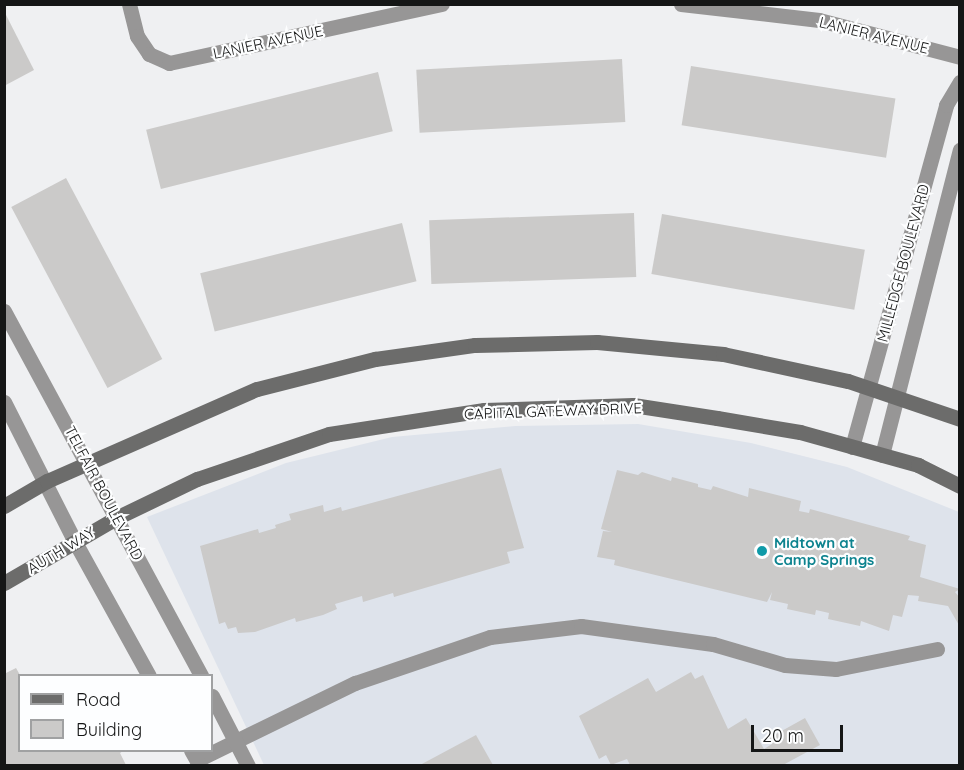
<!DOCTYPE html>
<html>
<head>
<meta charset="utf-8">
<style>
	body { margin:0 }
	#map { position:relative; width:964px; height:770px; overflow:hidden; background:#eff0f2; font-family:Quicksand,sans-serif }
	div>[style] { position:absolute }
	.built>* { inset:0; background:#dee3eb }
	.building>* { inset:0; background:#cbcac9; transform-origin:0 0 }
	.lane>* { height:15px; margin:-7.5px; padding:0 7.5px; transform-origin:7.5px; border-radius:7.5px; background:#979696 }
	.street>* { height:15px; margin:-7.5px; padding:0 7.5px; transform-origin:7.5px; border-radius:7.5px; background:#979696 }
	.secondary>* { height:15px; margin:-7.5px; padding:0 7.5px; transform-origin:7.5px; border-radius:7.5px; background:#6c6c6b }
	.dots>* { width:16px; height:16px; translate:-50% -50%; box-sizing:border-box; border:3px solid #fdfeff; border-radius:50% }
	span { translate:-50% -50%; white-space:nowrap; text-align:center; line-height:1.15; -webkit-text-stroke:4.5px #fdfeff; paint-order:stroke }
	.street-label { font-size:15px; color:#151616 }
	.culture-label { font-size:15px; color:#0d838f; font-weight:700 }
	.left { translate:0 -50%; text-align:left }
	.frame { position:absolute; inset:0; border:6px solid #151616; pointer-events:none }
	.legend { position:absolute; left:18px; top:674px; width:195px; height:78px; box-sizing:border-box; background:#fdfeff; border:2px solid #a0a1a2; margin:0; padding:8px 10px; list-style:none; font-size:18px; color:#151616 }
	.legend li { display:flex; align-items:center; gap:12px; height:30px }
	.legend b { width:30px; border:2px solid #a0a1a2 }
	.scale { position:absolute; left:751px; top:725px; width:92px; height:27px; box-sizing:border-box; border:3px solid #151616; border-top:0; padding-left:8px; font-size:18px; line-height:21px; white-space:nowrap; color:#151616; -webkit-text-stroke:4px #fdfeff; paint-order:stroke }
</style>
</head>
<body>
<div id="map">
	<div class="built">
		<i style="clip-path:polygon(638px 424px,751px 443px,847px 467px,959px 512px,959px 765px,264px 765px,147px 517px,286px 463px,392px 437px,515px 426px)"></i>
	</div>
	<div class="building">
		<i style="clip-path:polygon(4px 11px,34px 70px,4px 86px)"></i>
		<i style="left:622px;top:59px;width:63px;height:206px;rotate:87deg"></i>
		<i style="left:691px;top:66px;width:207px;height:60px;rotate:9deg"></i>
		<i style="left:378px;top:72px;width:61px;height:239px;rotate:76deg"></i>
		<i style="left:66px;top:178px;width:205px;height:62px;rotate:62deg"></i>
		<i style="left:634px;top:213px;width:64px;height:205px;rotate:88deg"></i>
		<i style="left:662px;top:214px;width:206px;height:61px;rotate:10deg"></i>
		<i style="left:402px;top:223px;width:60px;height:208px;rotate:76deg"></i>
		<i style="clip-path:polygon(501px 468px,524px 548px,507px 552px,510px 563px,394px 597px,393px 593px,363px 602px,362px 596px,335px 604px,337px 609px,323px 615px,296px 622px,295px 618px,255px 632px,238px 633px,236px 627px,228px 629px,225px 622px,219px 624px,200px 546px,258px 529px,259px 533px,276px 528px,275px 525px,291px 520px,289px 514px,323px 505px,324px 512px,341px 507px,342px 511px)"></i>
		<i style="clip-path:polygon(617px 470px,638px 475px,642px 472px,671px 481px,672px 477px,698px 484px,698px 487px,711px 490px,713px 486px,748px 497px,749px 488px,801px 501px,799px 511px,809px 513px,810px 509px,910px 536px,908px 540px,926px 545px,920px 577px,960px 589px,955px 592px,960px 598px,960px 627px,948px 606px,918px 601px,919px 596px,908px 595px,902px 617px,893px 615px,889px 631px,861px 621px,860px 626px,828px 619px,829px 613px,816px 610px,815px 615px,787px 609px,788px 604px,770px 600px,772px 592px,767px 602px,614px 565px,615px 560px,597px 557px,603px 531px,612px 532px,601px 529px)"></i>
		<i style="clip-path:polygon(16px 668px,20px 675px,20px 750px,124px 750px,120px 753px,126px 765px,4px 765px,4px 674px)"></i>
		<i style="clip-path:polygon(691px 672px,695px 679px,703px 675px,728px 729px,746px 718px,764px 749px,772px 744px,769px 738px,805px 718px,820px 745px,783px 765px,630px 765px,627px 759px,611px 765px,606px 755px,599px 759px,579px 716px,648px 678px,656px 692px)"></i>
		<i style="clip-path:polygon(476px 735px,493px 765px,420px 765px)"></i>
	</div>
	<div class="lane">
		<i style="left:197px;top:760px;width:176px;rotate:-26deg"></i>
		<i style="left:355px;top:683px;width:143px;rotate:-18.8deg"></i>
		<i style="left:490px;top:637px;width:92px;rotate:-6.9deg"></i>
		<i style="left:581px;top:626px;width:133px;rotate:7.8deg"></i>
		<i style="left:713px;top:644px;width:75px;rotate:16.3deg"></i>
		<i style="left:785px;top:665px;width:51px;rotate:4.5deg"></i>
		<i style="left:836px;top:669px;width:103px;rotate:-11.2deg"></i>
	</div>
	<div class="street">
		<i style="left:129px;top:4px;width:33px;rotate:76deg"></i>
		<i style="left:137px;top:36px;width:22px;rotate:56deg"></i>
		<i style="left:149px;top:54px;width:22px;rotate:24deg"></i>
		<i style="left:169px;top:63px;width:279px;rotate:-12.2deg"></i>
		<i style="left:681px;top:4px;width:139px;rotate:6.6deg"></i>
		<i style="left:819px;top:20px;width:146px;rotate:14.7deg"></i>
		<i style="left:4px;top:311px;width:415px;rotate:61.6deg"></i>
		<i style="left:4px;top:402px;width:157px;rotate:63.1deg"></i>
		<i style="left:75px;top:542px;width:153px;rotate:61.1deg"></i>
		<i style="left:852px;top:447px;width:355px;rotate:-74.6deg"></i>
		<i style="left:946px;top:105px;width:27px;rotate:-59deg"></i>
		<i style="left:882px;top:455px;width:315px;rotate:-75.7deg"></i>
		<i style="left:212px;top:696px;width:79px;rotate:62.8deg"></i>
		<i style="left:191px;top:750px;width:18px;rotate:61deg"></i>
	</div>
	<div class="secondary">
		<i style="left:4px;top:506px;width:50px;rotate:-30.2deg"></i>
		<i style="left:47px;top:481px;width:229px;rotate:-23.7deg"></i>
		<i style="left:257px;top:389px;width:122px;rotate:-14.3deg"></i>
		<i style="left:375px;top:359px;width:101px;rotate:-8deg"></i>
		<i style="left:475px;top:345px;width:122px;rotate:-1.4deg"></i>
		<i style="left:597px;top:342px;width:127px;rotate:5.4deg"></i>
		<i style="left:723px;top:354px;width:128px;rotate:12.2deg"></i>
		<i style="left:848px;top:381px;width:118px;rotate:18.7deg"></i>
		<i style="left:4px;top:583px;width:132px;rotate:-30.1deg"></i>
		<i style="left:118px;top:517px;width:88px;rotate:-25.7deg"></i>
		<i style="left:197px;top:479px;width:139px;rotate:-18.8deg"></i>
		<i style="left:329px;top:434px;width:157px;rotate:-8.8deg"></i>
		<i style="left:484px;top:410px;width:149px;rotate:-1.9deg"></i>
		<i style="left:633px;top:405px;width:85px;rotate:8.8deg"></i>
		<i style="left:717px;top:418px;width:84px;rotate:9.6deg"></i>
		<i style="left:800px;top:432px;width:123px;rotate:15.6deg"></i>
		<i style="left:918px;top:465px;width:47px;rotate:26.6deg"></i>
	</div>
	<div class="dots">
		<i style="left:762px;top:551px;background:#0f9aa8"></i>
	</div>
	<div class="street-label">
		<span style="left:874px;top:35px;rotate:14deg">LANIER AVENUE</span>
		<span style="left:268px;top:42px;rotate:-12deg">LANIER AVENUE</span>
		<span style="left:903px;top:263px;rotate:-75deg">MILLEDGE BOULEVARD</span>
		<span style="left:553px;top:411px;rotate:-2deg">CAPITAL GATEWAY DRIVE</span>
		<span style="left:104px;top:493px;rotate:62deg">TELFAIR BOULEVARD</span>
		<span style="left:61px;top:550px;rotate:-31deg">AUTH WAY</span>
	</div>
	<div class="culture-label">
		<span class="left" style="left:774px;top:551px">Midtown at<br>Camp Springs</span>
	</div>
	<div class="frame"></div>
	<ul class="legend">
	<li><b style="height:8px;background:#6c6c6b"></b>Road</li>
	<li><b style="height:16px;background:#cbcac9"></b>Building</li>
	</ul>
	<div class="scale">20 m</div>
</div>
</body>
</html>
